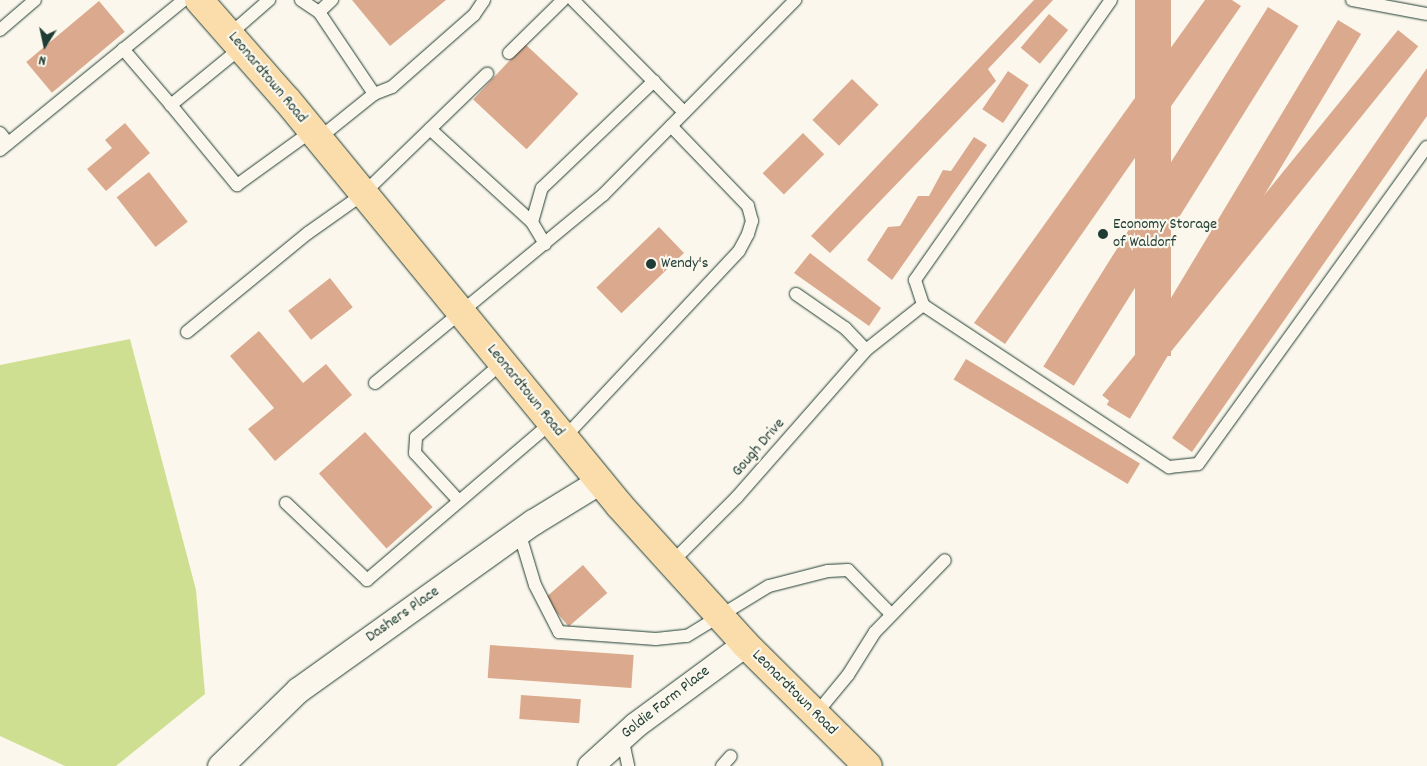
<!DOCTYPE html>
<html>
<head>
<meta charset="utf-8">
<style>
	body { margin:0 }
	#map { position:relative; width:1427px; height:766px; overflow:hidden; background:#fbf7ec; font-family:Dekko,sans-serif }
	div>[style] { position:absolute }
	.green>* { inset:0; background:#cfdf92 }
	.building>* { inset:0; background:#dba98d; transform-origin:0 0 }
	.roads { filter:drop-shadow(0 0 1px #1f3d34) drop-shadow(0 0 1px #1f3d34) }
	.service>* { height:12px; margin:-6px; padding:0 6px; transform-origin:6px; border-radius:6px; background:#fbf7ec }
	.minor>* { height:25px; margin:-12.5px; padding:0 12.5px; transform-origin:12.5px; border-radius:12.5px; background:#fbf7ec }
	.trunk>* { height:28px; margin:-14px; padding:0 14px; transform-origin:14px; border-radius:14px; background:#fbddab }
	.dots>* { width:14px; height:14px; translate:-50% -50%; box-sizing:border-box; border:2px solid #fbf7ec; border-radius:50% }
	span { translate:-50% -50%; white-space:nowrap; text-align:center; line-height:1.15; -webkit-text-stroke:4.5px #fbf7ec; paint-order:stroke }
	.street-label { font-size:16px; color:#1f3d34 }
	.poi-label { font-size:16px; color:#1f3d34 }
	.left { translate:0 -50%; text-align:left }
	.north { position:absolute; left:20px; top:20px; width:50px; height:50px; -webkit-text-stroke:4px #fbf7ec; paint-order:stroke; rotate:190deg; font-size:14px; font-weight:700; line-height:20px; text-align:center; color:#1f3d34 }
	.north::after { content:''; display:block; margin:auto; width:18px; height:22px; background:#1f3d34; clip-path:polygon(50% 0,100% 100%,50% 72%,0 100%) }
</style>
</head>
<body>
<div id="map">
	<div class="green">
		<i style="clip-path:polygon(130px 339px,196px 590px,205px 694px,116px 766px,65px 766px,0 736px,0 365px)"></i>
	</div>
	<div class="building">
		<i style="clip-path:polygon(352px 0,446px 0,390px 46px)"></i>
		<i style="clip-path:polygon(1034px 0,1053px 0,988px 69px,996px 81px,830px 253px,811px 236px)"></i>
		<i style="left:1135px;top:0;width:36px;height:356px"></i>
		<i style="clip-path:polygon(1205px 0,1232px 0,1241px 6px,1005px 344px,974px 323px)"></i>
		<i style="left:99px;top:1px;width:40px;height:95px;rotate:50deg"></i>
		<i style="left:1268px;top:7px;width:36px;height:424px;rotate:32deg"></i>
		<i style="left:1049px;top:14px;width:25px;height:44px;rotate:40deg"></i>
		<i style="left:1338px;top:20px;width:27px;height:449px;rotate:31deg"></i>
		<i style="left:1398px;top:30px;width:26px;height:470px;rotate:39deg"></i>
		<i style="left:525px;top:44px;width:73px;height:76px;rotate:43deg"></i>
		<i style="clip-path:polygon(1427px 68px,1427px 116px,1192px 452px,1172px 438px)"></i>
		<i style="left:1008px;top:71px;width:25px;height:46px;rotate:34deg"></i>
		<i style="left:852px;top:79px;width:37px;height:57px;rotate:44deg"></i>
		<i style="clip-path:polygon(125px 123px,150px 153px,106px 191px,87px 169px,112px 148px,105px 140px)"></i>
		<i style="left:803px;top:133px;width:30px;height:57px;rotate:45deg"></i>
		<i style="clip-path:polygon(974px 137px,987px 145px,892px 280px,867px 260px,888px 227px,900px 226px,918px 196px,929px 196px,943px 170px,951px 171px)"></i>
		<i style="left:149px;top:172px;width:63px;height:41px;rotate:52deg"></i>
		<i style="left:659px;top:227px;width:36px;height:87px;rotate:46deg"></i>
		<i style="clip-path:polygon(810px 253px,881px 308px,869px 326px,794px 273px)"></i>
		<i style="left:330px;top:278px;width:37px;height:53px;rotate:52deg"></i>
		<i style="clip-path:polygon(259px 331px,303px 383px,326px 364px,352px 395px,275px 461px,248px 429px,274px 408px,230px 356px)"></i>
		<i style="left:966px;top:359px;width:203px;height:24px;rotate:31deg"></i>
		<i style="left:365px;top:432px;width:101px;height:62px;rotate:48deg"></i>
		<i style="left:583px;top:565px;width:37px;height:51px;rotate:49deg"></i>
		<i style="left:490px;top:645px;width:144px;height:33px;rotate:4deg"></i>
		<i style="left:521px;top:695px;width:60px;height:24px;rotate:4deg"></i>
	</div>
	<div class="roads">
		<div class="service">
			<i style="left:301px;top:0;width:22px;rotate:34deg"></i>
			<i style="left:319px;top:12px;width:99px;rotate:56.1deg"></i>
			<i style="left:374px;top:94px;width:72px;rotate:141.2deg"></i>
			<i style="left:573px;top:0;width:158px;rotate:45.3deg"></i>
			<i style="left:1111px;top:0;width:342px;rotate:125deg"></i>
			<i style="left:915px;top:280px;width:26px;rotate:72deg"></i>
			<i style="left:923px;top:305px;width:295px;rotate:33.4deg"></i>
			<i style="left:1169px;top:467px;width:29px;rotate:-6deg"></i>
			<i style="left:1198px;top:464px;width:391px;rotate:-54.2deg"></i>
			<i style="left:1352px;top:0;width:76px;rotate:10.6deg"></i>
			<i style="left:319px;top:12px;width:18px;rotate:-43deg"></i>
			<i style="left:0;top:30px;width:46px;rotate:-40.6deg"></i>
			<i style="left:230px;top:34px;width:52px;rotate:-41.1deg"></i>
			<i style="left:242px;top:47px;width:92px;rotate:140.8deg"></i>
			<i style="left:171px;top:105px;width:104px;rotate:50.5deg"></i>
			<i style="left:237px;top:185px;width:92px;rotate:-35.8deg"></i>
			<i style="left:123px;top:49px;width:74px;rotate:49.4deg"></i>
			<i style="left:509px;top:53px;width:76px;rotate:-44.5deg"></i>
			<i style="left:374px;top:94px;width:19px;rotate:-21deg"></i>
			<i style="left:392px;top:87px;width:109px;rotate:-41.3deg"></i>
			<i style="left:474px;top:15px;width:18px;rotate:-56deg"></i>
			<i style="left:430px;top:129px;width:138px;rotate:42.4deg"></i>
			<i style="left:0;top:133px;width:13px;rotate:51deg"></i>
			<i style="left:0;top:150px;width:237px;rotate:-39.2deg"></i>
			<i style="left:545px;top:244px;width:26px;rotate:-121deg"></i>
			<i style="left:532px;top:222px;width:35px;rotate:-74deg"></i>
			<i style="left:542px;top:188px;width:155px;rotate:-43.7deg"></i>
			<i style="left:796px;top:294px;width:60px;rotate:34.8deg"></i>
			<i style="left:845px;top:328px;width:30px;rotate:46deg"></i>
			<i style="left:187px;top:332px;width:156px;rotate:-39.3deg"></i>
			<i style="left:308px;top:233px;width:67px;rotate:-35.3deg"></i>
			<i style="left:363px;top:194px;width:173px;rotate:-44.1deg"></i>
			<i style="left:375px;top:383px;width:296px;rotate:-39.5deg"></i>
			<i style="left:603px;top:195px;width:274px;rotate:-45.4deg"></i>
			<i style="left:564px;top:438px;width:256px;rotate:-46.9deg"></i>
			<i style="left:739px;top:251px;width:19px;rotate:-62deg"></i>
			<i style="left:748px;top:234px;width:14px;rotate:-73deg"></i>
			<i style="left:752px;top:221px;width:16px;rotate:-105deg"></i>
			<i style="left:748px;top:206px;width:111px;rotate:-133.9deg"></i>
			<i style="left:459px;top:501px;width:65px;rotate:-132.5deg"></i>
			<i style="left:415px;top:453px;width:16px;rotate:-86deg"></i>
			<i style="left:416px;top:437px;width:113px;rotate:-40.7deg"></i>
			<i style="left:286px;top:503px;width:112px;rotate:43.5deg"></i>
			<i style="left:367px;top:580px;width:242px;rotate:-40.5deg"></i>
			<i style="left:519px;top:532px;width:55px;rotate:73.2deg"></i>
			<i style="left:535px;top:585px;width:53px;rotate:62.9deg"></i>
			<i style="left:559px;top:632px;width:97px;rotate:4.1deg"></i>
			<i style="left:656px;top:639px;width:31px;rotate:-6deg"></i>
			<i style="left:687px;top:636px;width:96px;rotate:-31.4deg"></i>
			<i style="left:769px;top:586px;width:61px;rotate:-14.3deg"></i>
			<i style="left:828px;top:571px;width:20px;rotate:-3deg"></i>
			<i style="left:848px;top:570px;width:62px;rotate:45.7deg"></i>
			<i style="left:671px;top:563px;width:93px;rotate:-45deg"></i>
			<i style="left:737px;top:497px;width:196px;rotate:-48.7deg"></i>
			<i style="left:866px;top:350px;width:73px;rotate:-38.3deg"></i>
			<i style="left:815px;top:715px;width:52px;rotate:-50.5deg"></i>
			<i style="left:848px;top:675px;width:51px;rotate:-57.9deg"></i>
			<i style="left:875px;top:632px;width:100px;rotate:-45.8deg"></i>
			<i style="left:622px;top:737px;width:30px;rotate:78deg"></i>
			<i style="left:722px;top:766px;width:13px;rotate:-48deg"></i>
		</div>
		<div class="minor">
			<i style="left:220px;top:766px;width:109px;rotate:-44.3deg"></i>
			<i style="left:298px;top:690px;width:289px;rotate:-35.6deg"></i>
			<i style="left:533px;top:522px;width:79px;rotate:-31.5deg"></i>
			<i style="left:590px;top:766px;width:61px;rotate:-42.3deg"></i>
			<i style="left:635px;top:725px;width:137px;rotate:-36.4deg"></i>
		</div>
		<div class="trunk">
			<i style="left:199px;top:0;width:133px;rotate:48.7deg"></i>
			<i style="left:287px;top:100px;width:525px;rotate:50.64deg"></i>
			<i style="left:620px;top:506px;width:186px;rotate:47.8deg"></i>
			<i style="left:745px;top:644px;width:173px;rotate:44.8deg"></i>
		</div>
	</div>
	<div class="dots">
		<i style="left:1103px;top:234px;background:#1f3d34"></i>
		<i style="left:651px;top:264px;background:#1f3d34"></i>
	</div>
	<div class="street-label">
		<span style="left:267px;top:78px;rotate:50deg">Leonardtown Road</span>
		<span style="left:525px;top:391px;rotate:51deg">Leonardtown Road</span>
		<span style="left:759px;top:448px;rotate:-49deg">Gough Drive</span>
		<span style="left:403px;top:615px;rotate:-35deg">Dashers Place</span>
		<span style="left:794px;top:693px;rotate:45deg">Leonardtown Road</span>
		<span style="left:666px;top:703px;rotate:-38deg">Goldie Farm Place</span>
	</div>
	<div class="poi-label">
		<span class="left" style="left:1113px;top:234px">Economy Storage<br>of Waldorf</span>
		<span class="left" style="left:661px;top:264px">Wendy's</span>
	</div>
	<div class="north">N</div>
</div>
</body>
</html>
